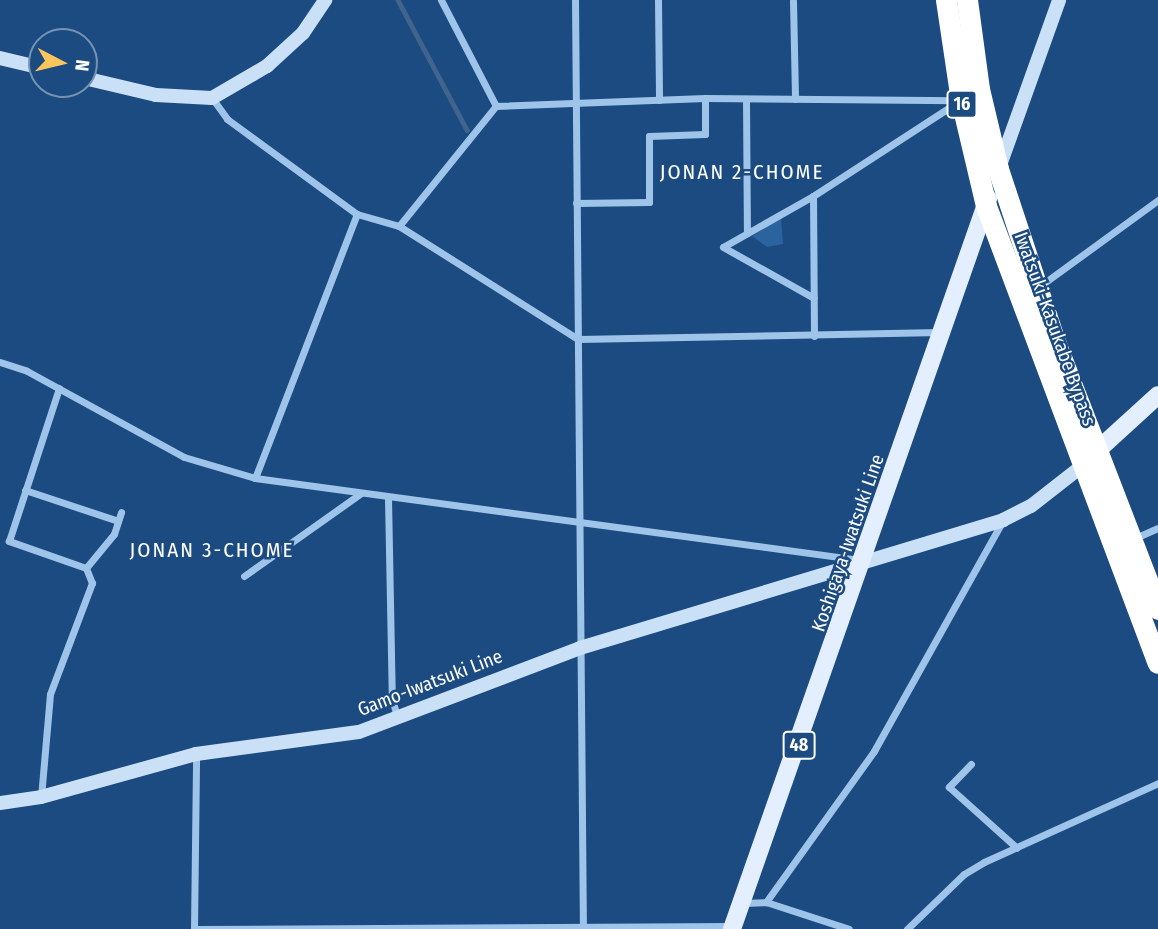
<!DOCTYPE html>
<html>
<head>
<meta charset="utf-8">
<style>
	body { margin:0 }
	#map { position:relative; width:1158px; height:929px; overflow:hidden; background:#1b4b81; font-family:"Fira Sans Condensed",sans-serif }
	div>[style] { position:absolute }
	.green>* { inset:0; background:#2a639e }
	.stream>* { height:4.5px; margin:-2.25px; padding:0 2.25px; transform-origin:2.25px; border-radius:2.25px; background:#40648b }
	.street>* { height:7px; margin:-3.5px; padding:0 3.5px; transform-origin:3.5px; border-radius:3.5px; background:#9fc4ea }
	.secondary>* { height:14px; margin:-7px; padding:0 7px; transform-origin:7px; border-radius:7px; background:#cae0f7 }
	.primary>* { height:18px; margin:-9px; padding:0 9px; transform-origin:9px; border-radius:9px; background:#e3eefe }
	.highway>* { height:21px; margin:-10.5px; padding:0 10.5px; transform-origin:10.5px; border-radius:10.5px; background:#fff }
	span { translate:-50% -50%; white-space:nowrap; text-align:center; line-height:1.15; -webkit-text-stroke:5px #1b4b81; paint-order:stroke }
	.shield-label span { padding:2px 5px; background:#1b4b81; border:2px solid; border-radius:5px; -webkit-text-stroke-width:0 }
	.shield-label { font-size:18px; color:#fff; font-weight:700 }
	.street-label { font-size:19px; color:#fff }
	.neighbourhood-label { font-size:21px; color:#fff; letter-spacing:2px }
	.north { position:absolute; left:28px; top:28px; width:70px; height:70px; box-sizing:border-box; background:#1b4b81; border:2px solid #7693b3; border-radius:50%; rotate:97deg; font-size:19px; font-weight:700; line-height:28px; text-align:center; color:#fff }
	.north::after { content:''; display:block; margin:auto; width:24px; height:32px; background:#fbc75c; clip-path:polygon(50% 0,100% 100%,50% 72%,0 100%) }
</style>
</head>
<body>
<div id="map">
	<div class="green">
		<i style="clip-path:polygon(781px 218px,783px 244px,767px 247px,752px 236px)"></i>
	</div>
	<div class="stream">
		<i style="left:398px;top:0;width:147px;rotate:62deg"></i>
	</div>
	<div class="street">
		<i style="left:441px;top:0;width:119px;rotate:62.6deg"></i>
		<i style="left:575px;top:0;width:929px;rotate:89.51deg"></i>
		<i style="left:658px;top:0;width:100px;rotate:89.4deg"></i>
		<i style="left:793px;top:1px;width:98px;rotate:88.8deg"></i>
		<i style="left:212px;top:98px;width:26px;rotate:54deg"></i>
		<i style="left:227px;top:119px;width:161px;rotate:36.2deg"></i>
		<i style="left:357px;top:214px;width:44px;rotate:15.9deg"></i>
		<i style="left:399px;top:226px;width:212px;rotate:32.3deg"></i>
		<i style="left:578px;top:339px;width:362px;rotate:-1.1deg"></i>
		<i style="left:746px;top:99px;width:134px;rotate:89.6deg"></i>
		<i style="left:813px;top:196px;width:103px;rotate:150.5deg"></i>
		<i style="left:723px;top:247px;width:104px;rotate:29.3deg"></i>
		<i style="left:576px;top:203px;width:73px;rotate:-0.8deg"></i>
		<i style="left:649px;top:202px;width:66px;rotate:-90deg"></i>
		<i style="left:649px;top:136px;width:56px;rotate:-2deg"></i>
		<i style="left:705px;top:134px;width:36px;rotate:-90deg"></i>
		<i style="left:399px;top:226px;width:154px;rotate:-51.1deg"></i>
		<i style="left:496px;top:106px;width:209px;rotate:-2.2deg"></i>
		<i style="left:705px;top:98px;width:252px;rotate:0.5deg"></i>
		<i style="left:1040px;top:286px;width:146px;rotate:-36.1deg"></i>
		<i style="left:814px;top:336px;width:140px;rotate:-90.4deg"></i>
		<i style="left:813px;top:196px;width:173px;rotate:-33deg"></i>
		<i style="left:0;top:362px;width:28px;rotate:18deg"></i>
		<i style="left:27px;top:371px;width:179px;rotate:28.7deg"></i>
		<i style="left:184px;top:457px;width:74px;rotate:16.5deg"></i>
		<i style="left:255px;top:478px;width:612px;rotate:7.71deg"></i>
		<i style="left:255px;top:478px;width:283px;rotate:-68.9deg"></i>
		<i style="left:25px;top:490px;width:98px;rotate:18.4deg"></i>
		<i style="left:388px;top:498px;width:201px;rotate:88.9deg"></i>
		<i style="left:392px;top:699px;width:19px;rotate:74deg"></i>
		<i style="left:1133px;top:539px;width:27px;rotate:-24deg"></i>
		<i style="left:86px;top:568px;width:44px;rotate:-50.5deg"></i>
		<i style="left:114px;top:534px;width:23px;rotate:-72deg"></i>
		<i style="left:244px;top:576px;width:142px;rotate:-35.3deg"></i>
		<i style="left:971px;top:764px;width:32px;rotate:134deg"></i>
		<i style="left:949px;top:787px;width:91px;rotate:41.9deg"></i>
		<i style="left:41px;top:797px;width:103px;rotate:-85deg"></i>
		<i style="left:50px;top:694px;width:119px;rotate:-69.3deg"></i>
		<i style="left:92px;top:583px;width:16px;rotate:-112deg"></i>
		<i style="left:86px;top:568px;width:82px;rotate:-160.7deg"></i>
		<i style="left:9px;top:541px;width:161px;rotate:-71.9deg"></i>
		<i style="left:766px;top:902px;width:186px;rotate:-54.4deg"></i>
		<i style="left:874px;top:751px;width:265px;rotate:-60.8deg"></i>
		<i style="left:743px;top:903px;width:23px;rotate:-2deg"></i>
		<i style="left:766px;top:902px;width:87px;rotate:18deg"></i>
		<i style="left:194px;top:929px;width:174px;rotate:-89.3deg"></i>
		<i style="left:198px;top:929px;width:535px;rotate:-0.32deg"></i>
		<i style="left:907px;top:929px;width:79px;rotate:-44deg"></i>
		<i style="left:964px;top:874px;width:23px;rotate:-31deg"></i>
		<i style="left:984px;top:862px;width:191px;rotate:-24.4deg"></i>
	</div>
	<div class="secondary">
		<i style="left:0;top:58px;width:43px;rotate:13.4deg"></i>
		<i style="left:84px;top:78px;width:74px;rotate:13.3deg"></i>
		<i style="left:156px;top:95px;width:56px;rotate:3.1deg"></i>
		<i style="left:212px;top:98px;width:64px;rotate:-30.2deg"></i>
		<i style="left:267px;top:66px;width:49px;rotate:-42.5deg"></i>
		<i style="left:303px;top:33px;width:40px;rotate:-56deg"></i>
		<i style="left:999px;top:168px;width:178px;rotate:-70.3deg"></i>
		<i style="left:0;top:803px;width:41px;rotate:-8.3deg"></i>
		<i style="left:41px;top:797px;width:161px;rotate:-15.5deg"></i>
		<i style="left:196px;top:754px;width:164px;rotate:-7.7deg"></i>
		<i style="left:359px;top:732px;width:236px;rotate:-20.8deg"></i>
		<i style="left:580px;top:648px;width:442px;rotate:-16.8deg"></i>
		<i style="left:1003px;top:520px;width:31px;rotate:-27deg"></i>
		<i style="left:1031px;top:506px;width:65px;rotate:-38.1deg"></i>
	</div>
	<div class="primary">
		<i style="left:1089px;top:458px;width:93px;rotate:-42.4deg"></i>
		<i style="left:732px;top:929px;width:774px;rotate:-70.68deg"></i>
	</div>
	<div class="highway">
		<i style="left:946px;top:0;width:101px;rotate:81.5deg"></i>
		<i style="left:961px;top:100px;width:109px;rotate:76.7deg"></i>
		<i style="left:986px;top:206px;width:488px;rotate:69.4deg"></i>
		<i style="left:967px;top:0;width:90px;rotate:82.3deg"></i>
		<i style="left:979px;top:89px;width:82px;rotate:76.6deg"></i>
		<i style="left:998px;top:169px;width:184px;rotate:71.7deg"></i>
		<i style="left:1056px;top:344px;width:284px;rotate:68.9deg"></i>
	</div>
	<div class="shield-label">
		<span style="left:962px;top:104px">16</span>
		<span style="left:799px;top:745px">48</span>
	</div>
	<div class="street-label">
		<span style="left:1055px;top:329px;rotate:70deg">Iwatsuki-Kasukabe Bypass</span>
		<span style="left:848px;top:543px;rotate:-71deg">Koshigaya-Iwatsuki Line</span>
		<span style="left:430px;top:683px;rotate:-21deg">Gamo-Iwatsuki Line</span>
	</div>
	<div class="neighbourhood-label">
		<span style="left:742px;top:172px">JONAN 2-CHOME</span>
		<span style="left:212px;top:550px">JONAN 3-CHOME</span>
	</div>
	<div class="north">N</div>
</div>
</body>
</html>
